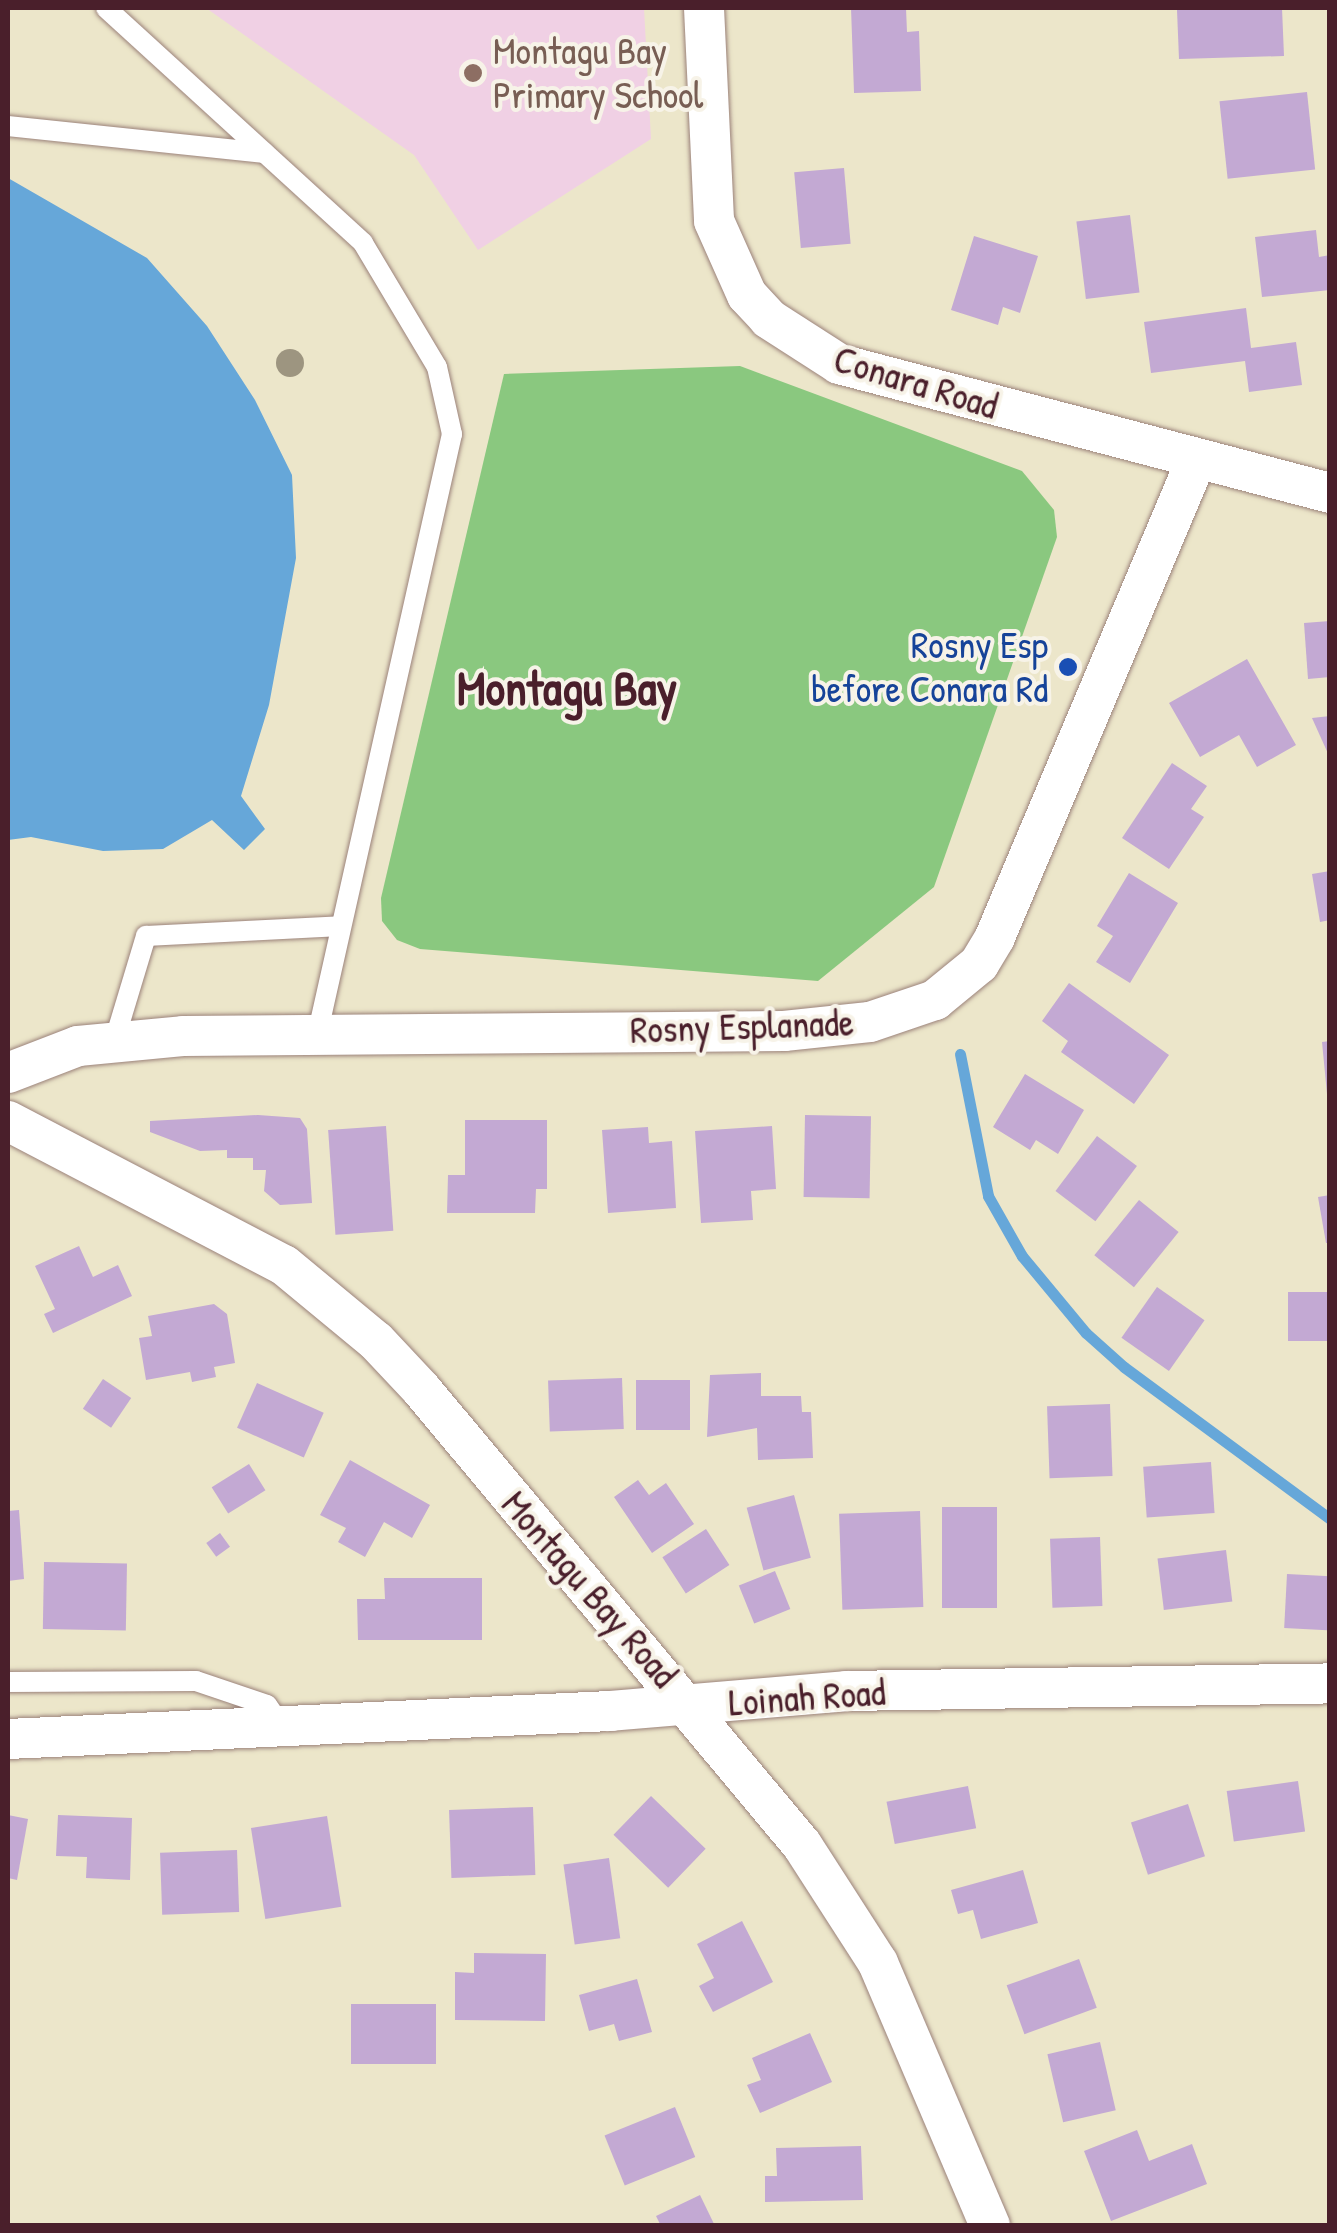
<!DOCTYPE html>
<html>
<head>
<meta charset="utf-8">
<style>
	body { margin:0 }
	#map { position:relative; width:1337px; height:2233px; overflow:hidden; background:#ece6ca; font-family:"Patrick Hand",sans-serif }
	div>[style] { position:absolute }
	.built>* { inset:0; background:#f0d0e4 }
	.green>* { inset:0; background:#8ac87f }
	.water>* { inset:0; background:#66a7d9 }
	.stream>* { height:11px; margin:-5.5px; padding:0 5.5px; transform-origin:5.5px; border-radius:5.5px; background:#66a7d9 }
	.building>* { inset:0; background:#c3a9d3; transform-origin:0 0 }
	.roads { filter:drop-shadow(0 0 2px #9b827a) drop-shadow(0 0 2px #9b827a) }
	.lane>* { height:20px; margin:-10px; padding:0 10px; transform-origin:10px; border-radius:10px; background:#fff }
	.street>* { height:40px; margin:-20px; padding:0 20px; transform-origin:20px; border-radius:20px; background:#fff }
	.trees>* { width:28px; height:28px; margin:-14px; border-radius:50%; background:#9d9580 }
	.dots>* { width:28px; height:28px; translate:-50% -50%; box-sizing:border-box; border:5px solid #f7f3e8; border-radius:50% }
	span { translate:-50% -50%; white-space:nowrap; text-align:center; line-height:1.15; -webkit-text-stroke:8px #f7f3e8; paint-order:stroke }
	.education-label { font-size:38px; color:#785e54 }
	.left { translate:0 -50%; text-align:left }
	.street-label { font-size:38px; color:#4a1f2b }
	.transit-label { font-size:38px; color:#164399 }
	.right { translate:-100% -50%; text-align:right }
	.district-label { font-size:48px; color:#4a1f2b; font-weight:700 }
	.frame { position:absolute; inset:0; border:10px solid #4a1f2b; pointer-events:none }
</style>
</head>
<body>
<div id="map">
	<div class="built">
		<i style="clip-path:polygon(206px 8px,644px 8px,651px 139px,478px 250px,414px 155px)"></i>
	</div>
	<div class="green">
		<i style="clip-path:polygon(740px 366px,1022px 471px,1054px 510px,1057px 537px,934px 887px,818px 981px,420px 949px,397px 940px,382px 921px,381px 898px,504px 374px)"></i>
	</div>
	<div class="water">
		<i style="clip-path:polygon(8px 178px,147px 258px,207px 326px,255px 400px,292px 475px,296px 558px,269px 705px,241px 796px,265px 829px,244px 850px,212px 820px,163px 849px,103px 851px,31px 837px,8px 840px)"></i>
	</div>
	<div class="stream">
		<i style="left:960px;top:1054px;width:145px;rotate:78.8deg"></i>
		<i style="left:988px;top:1196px;width:69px;rotate:60.5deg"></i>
		<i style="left:1022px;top:1256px;width:100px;rotate:50.3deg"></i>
		<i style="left:1086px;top:1333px;width:51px;rotate:41.8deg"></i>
		<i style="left:1124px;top:1367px;width:256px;rotate:36.4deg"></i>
	</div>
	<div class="building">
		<i style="clip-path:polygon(851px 8px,906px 8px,907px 32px,919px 31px,921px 91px,854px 93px)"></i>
		<i style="clip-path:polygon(1259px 8px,1282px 8px,1284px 56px,1179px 59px,1177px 10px)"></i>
		<i style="left:1307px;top:92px;width:78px;height:88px;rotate:84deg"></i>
		<i style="left:844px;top:168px;width:76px;height:50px;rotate:85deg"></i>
		<i style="left:1130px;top:215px;width:78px;height:54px;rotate:83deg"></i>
		<i style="clip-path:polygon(1316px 230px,1319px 257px,1330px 255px,1330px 290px,1262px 297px,1255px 237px)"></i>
		<i style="clip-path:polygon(974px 236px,1038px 256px,1020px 313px,1003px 307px,998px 325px,951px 310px)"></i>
		<i style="clip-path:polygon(1246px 308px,1251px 348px,1296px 342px,1302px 385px,1249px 392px,1245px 361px,1151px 373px,1144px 322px)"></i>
		<i style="clip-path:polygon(1330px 621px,1330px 677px,1308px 679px,1304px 623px)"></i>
		<i style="clip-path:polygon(1247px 659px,1296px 745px,1257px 767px,1239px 735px,1200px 757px,1169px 703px)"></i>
		<i style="clip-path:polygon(1330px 716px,1330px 758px,1312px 718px)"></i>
		<i style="clip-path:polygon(1172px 763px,1207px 786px,1191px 809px,1204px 817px,1169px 869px,1122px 838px)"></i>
		<i style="clip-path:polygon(1330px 871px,1330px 920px,1320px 922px,1312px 874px)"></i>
		<i style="clip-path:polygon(1129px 873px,1178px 903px,1130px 983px,1096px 962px,1113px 936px,1097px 926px)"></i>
		<i style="clip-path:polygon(1069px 983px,1169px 1055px,1134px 1104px,1061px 1052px,1068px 1041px,1042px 1021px)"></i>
		<i style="clip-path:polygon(1330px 1041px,1330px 1094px,1327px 1094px,1322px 1042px)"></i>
		<i style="clip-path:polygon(1025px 1074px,1084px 1110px,1058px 1154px,1036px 1140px,1030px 1150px,993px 1127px)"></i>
		<i style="clip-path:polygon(258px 1115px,300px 1118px,307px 1129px,312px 1203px,280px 1205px,264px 1191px,266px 1170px,253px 1170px,253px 1158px,227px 1158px,227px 1150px,200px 1151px,150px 1132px,150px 1121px)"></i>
		<i style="left:805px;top:1115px;width:66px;height:82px;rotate:1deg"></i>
		<i style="clip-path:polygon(465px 1120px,547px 1120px,547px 1189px,536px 1189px,535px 1213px,447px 1213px,448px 1175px,465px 1175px)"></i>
		<i style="left:386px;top:1126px;width:105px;height:58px;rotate:86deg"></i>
		<i style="clip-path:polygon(772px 1126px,776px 1189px,751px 1191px,753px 1220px,701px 1223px,695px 1131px)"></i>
		<i style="clip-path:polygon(648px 1127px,649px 1143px,672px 1141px,676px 1208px,608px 1213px,602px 1130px)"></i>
		<i style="left:1097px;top:1136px;width:50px;height:69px;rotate:37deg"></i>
		<i style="clip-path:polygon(1330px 1195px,1330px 1243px,1326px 1243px,1318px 1197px)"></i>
		<i style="left:1139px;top:1200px;width:51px;height:71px;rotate:39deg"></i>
		<i style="clip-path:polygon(79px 1246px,93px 1277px,118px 1265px,132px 1296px,53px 1333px,44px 1314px,55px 1309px,35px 1266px)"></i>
		<i style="left:1157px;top:1287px;width:58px;height:62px;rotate:35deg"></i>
		<i style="left:1330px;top:1292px;width:49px;height:42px;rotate:90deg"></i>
		<i style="clip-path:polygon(214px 1304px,227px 1314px,235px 1363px,214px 1367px,216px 1377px,192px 1382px,190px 1372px,146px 1380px,139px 1338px,152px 1336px,148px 1316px)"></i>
		<i style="clip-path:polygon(761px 1373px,761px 1396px,801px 1396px,802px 1412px,811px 1412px,813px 1458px,758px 1460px,757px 1428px,707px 1437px,710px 1375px)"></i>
		<i style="left:622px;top:1378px;width:51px;height:74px;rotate:88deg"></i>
		<i style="left:103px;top:1379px;width:34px;height:36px;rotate:34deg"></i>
		<i style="left:636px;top:1380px;width:54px;height:50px"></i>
		<i style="left:257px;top:1383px;width:73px;height:49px;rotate:24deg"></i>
		<i style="left:1110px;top:1404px;width:72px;height:63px;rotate:88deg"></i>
		<i style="clip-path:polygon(350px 1460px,430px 1505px,412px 1538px,384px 1522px,365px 1557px,338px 1542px,346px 1528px,320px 1515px)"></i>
		<i style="left:1211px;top:1462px;width:51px;height:68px;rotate:86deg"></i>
		<i style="left:249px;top:1464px;width:31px;height:44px;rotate:58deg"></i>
		<i style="clip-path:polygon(638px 1480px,649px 1495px,666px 1483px,694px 1524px,652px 1553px,614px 1497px)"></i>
		<i style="left:794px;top:1495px;width:65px;height:49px;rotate:75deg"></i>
		<i style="left:942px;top:1507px;width:55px;height:101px"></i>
		<i style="clip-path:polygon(19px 1510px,24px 1579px,8px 1581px,8px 1511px)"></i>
		<i style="left:920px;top:1511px;width:96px;height:81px;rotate:88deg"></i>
		<i style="left:706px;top:1529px;width:43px;height:52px;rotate:57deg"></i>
		<i style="left:220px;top:1533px;width:17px;height:17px;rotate:54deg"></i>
		<i style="left:1100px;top:1537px;width:69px;height:50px;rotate:88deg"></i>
		<i style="left:1226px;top:1550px;width:52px;height:69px;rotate:83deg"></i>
		<i style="left:44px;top:1562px;width:83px;height:67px;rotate:1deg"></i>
		<i style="left:775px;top:1571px;width:41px;height:39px;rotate:68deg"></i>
		<i style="left:1287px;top:1574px;width:43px;height:54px;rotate:3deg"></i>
		<i style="clip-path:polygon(384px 1578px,482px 1578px,482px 1640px,358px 1640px,357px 1599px,385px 1599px)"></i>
		<i style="left:1298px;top:1781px;width:51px;height:72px;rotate:82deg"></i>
		<i style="left:968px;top:1786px;width:43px;height:83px;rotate:79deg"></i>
		<i style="left:651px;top:1796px;width:76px;height:54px;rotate:44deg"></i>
		<i style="left:1188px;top:1804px;width:55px;height:60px;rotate:72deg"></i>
		<i style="left:533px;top:1807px;width:68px;height:84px;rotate:88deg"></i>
		<i style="clip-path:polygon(8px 1815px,28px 1819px,17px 1880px,8px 1878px)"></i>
		<i style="clip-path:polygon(58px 1815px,132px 1818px,130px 1880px,86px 1878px,87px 1857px,56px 1856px)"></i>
		<i style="left:327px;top:1816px;width:92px;height:77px;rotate:81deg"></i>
		<i style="left:237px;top:1850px;width:62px;height:77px;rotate:88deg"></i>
		<i style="left:609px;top:1858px;width:81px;height:46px;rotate:82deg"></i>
		<i style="clip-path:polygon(1023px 1870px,1038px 1923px,981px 1939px,973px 1910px,958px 1914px,951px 1890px)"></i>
		<i style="clip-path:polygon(742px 1921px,773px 1982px,713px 2012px,699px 1986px,714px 1978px,697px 1944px)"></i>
		<i style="clip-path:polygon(474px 1953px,546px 1954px,545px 2021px,455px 2020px,455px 1972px,474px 1973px)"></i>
		<i style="left:1079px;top:1959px;width:52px;height:77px;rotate:70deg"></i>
		<i style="clip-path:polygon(637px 1979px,652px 2032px,619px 2041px,614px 2024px,589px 2031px,579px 1995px)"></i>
		<i style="left:351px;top:2004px;width:85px;height:60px"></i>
		<i style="clip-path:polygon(810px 2033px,832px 2082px,760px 2113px,747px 2085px,761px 2080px,752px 2058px)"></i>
		<i style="left:1100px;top:2042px;width:70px;height:54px;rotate:77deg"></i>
		<i style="left:675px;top:2107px;width:54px;height:76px;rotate:68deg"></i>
		<i style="clip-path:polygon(1137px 2130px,1149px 2161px,1192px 2144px,1207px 2184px,1111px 2221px,1084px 2151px)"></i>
		<i style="clip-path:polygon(861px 2146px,863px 2200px,765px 2202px,765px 2176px,777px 2176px,776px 2148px)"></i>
		<i style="clip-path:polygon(700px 2195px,715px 2226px,661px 2226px,656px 2216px)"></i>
	</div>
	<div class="roads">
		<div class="lane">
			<i style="left:106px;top:8px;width:348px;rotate:42.4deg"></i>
			<i style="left:363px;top:243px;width:144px;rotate:59.2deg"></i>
			<i style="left:437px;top:367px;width:69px;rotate:77.4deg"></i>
			<i style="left:452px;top:434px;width:612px;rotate:102.65deg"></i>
			<i style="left:8px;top:126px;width:258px;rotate:6deg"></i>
			<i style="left:114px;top:1042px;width:111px;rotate:-73.2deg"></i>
			<i style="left:146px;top:936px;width:195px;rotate:-2.9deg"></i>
			<i style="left:8px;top:1682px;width:188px;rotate:-0.3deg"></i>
			<i style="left:196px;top:1681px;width:75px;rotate:18.7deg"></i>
			<i style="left:267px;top:1705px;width:29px;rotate:55deg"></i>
		</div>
		<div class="street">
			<i style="left:704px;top:8px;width:213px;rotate:87.3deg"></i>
			<i style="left:714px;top:221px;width:81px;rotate:66deg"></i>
			<i style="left:747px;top:295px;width:33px;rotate:47deg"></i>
			<i style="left:769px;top:319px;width:83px;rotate:32.7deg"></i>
			<i style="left:839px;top:364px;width:508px;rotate:14.72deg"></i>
			<i style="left:8px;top:1073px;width:75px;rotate:-21.1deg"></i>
			<i style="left:78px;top:1046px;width:105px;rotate:-5.4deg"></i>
			<i style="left:183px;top:1036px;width:601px;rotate:-0.48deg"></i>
			<i style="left:784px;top:1031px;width:86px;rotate:-6deg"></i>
			<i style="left:870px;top:1022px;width:69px;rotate:-18.7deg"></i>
			<i style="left:935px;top:1000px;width:57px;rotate:-39.3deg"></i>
			<i style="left:979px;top:964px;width:31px;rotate:-59deg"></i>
			<i style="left:995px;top:937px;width:514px;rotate:-67.12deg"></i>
			<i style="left:8px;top:1121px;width:311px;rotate:27.6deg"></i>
			<i style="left:284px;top:1265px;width:119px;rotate:39.6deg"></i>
			<i style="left:376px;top:1341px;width:66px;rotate:46.8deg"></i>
			<i style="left:421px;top:1389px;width:594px;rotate:50.12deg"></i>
			<i style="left:802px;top:1845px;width:140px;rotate:57.2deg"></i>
			<i style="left:878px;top:1963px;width:286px;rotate:66.9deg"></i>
			<i style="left:8px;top:1739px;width:603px;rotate:-2.66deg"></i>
			<i style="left:610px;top:1711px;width:237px;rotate:-4.8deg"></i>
			<i style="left:846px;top:1691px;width:484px;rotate:-0.9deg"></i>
		</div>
	</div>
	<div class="trees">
		<i style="left:290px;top:363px"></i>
	</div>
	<div class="dots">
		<i style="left:473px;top:73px;background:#8d6e63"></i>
		<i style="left:1068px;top:667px;background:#1a4fb4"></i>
	</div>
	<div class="education-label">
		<span class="left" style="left:493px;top:73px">Montagu Bay<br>Primary School</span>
	</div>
	<div class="street-label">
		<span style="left:916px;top:382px;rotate:17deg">Conara Road</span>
		<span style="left:742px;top:1026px;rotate:-2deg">Rosny Esplanade</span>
		<span style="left:590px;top:1589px;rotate:49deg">Montagu Bay Road</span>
		<span style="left:807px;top:1697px;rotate:-4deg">Loinah Road</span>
	</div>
	<div class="transit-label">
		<span class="right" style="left:1048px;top:667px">Rosny Esp<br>before Conara Rd</span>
	</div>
	<div class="district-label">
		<span style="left:567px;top:688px">Montagu Bay</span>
	</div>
	<div class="frame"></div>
</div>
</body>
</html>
